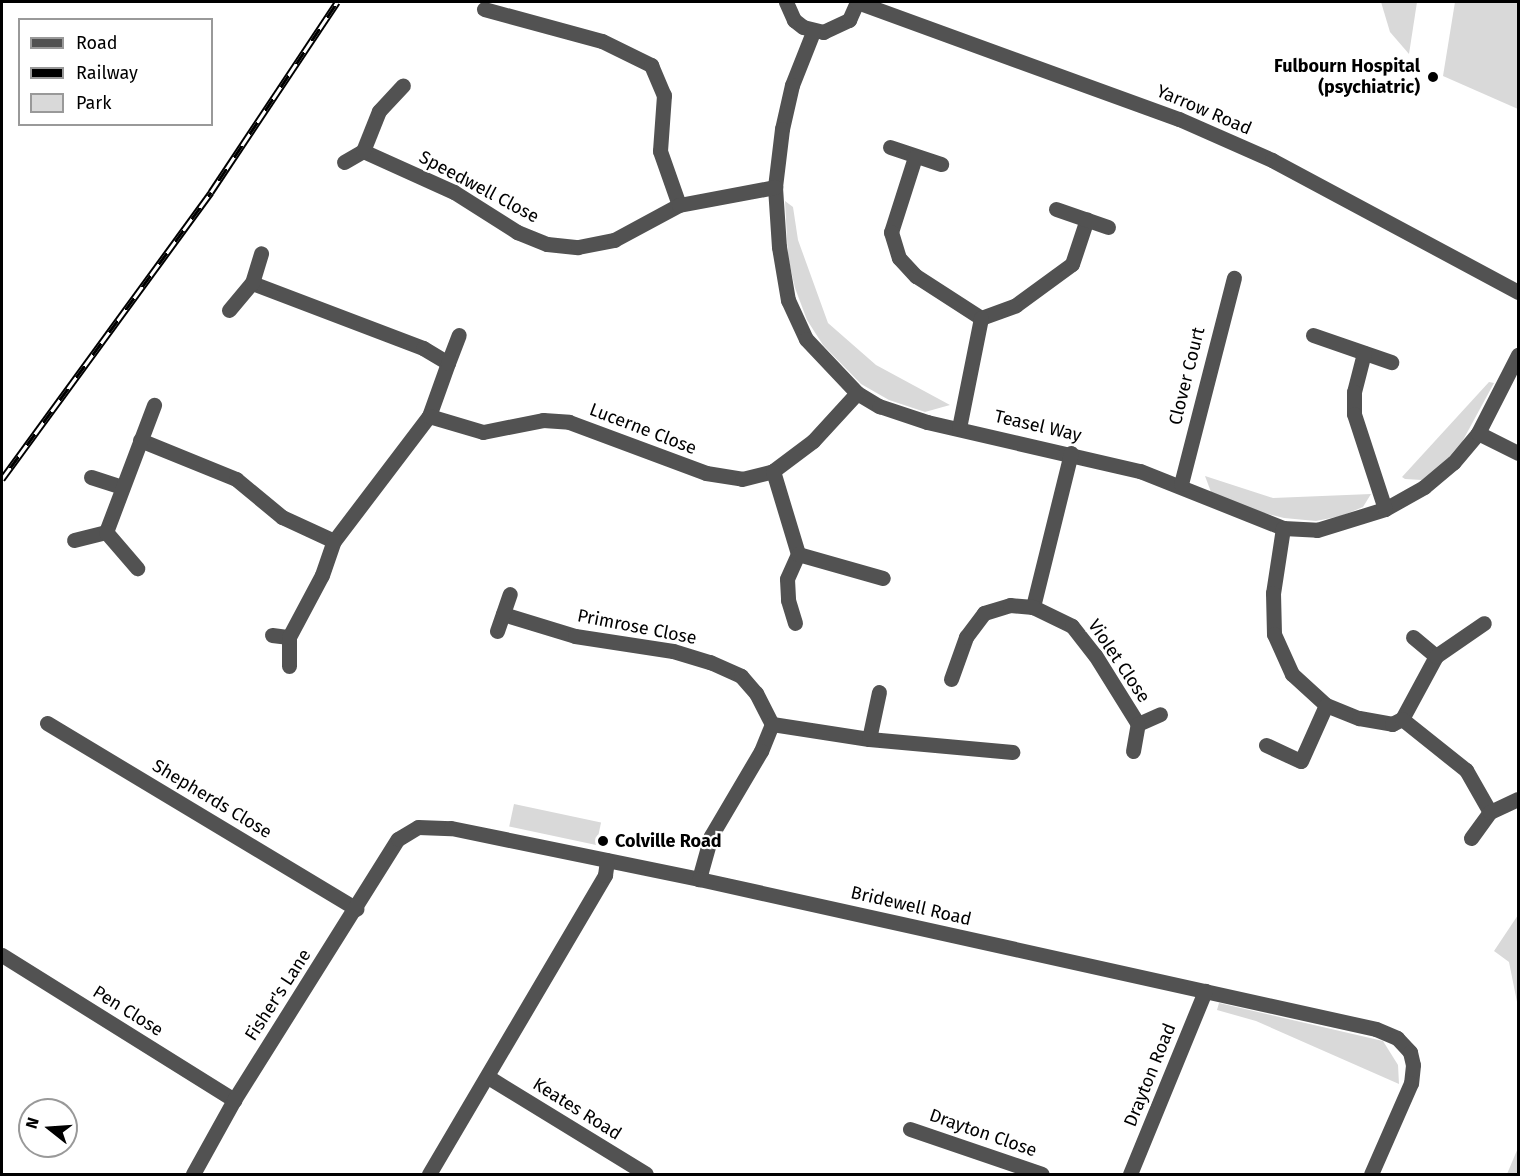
<!DOCTYPE html>
<html>
<head>
<meta charset="utf-8">
<style>
	body { margin:0 }
	#map { position:relative; width:1520px; height:1176px; overflow:hidden; background:#fff; font-family:"Fira Sans",sans-serif }
	div>[style] { position:absolute }
	.green>* { inset:0; background:#d9d9d9; transform-origin:0 0 }
	.minor>* { height:15px; margin:-7.5px; padding:0 7.5px; transform-origin:7.5px; border-radius:7.5px; background:#525252 }
	.rail>* { height:7px; margin-top:-3.5px; transform-origin:0; background:repeating-linear-gradient(90deg,#fff 0 14px,#000 0 28px); box-sizing:border-box; border-block:2px solid #000 }
	.dots>* { width:16px; height:16px; translate:-50% -50%; box-sizing:border-box; border:3px solid #fff; border-radius:50% }
	span { translate:-50% -50%; white-space:nowrap; text-align:center; line-height:1.15; -webkit-text-stroke:4.5px #fff; paint-order:stroke }
	.poi-label { font-size:18px; color:#000; font-weight:700 }
	.right { translate:-100% -50%; text-align:right }
	.left { translate:0 -50%; text-align:left }
	.street-label { font-size:18px; color:#000 }
	.frame { position:absolute; inset:0; border:3px solid #000; pointer-events:none }
	.legend { position:absolute; left:18px; top:18px; width:195px; height:108px; box-sizing:border-box; background:#fff; border:2px solid #999; margin:0; padding:8px 10px; list-style:none; font-size:18px; color:#000 }
	.legend li { display:flex; align-items:center; gap:12px; height:30px }
	.legend b { width:30px; border:2px solid #999 }
	.north { position:absolute; left:18px; top:1098px; width:60px; height:60px; box-sizing:border-box; background:#fff; border:2px solid #999; border-radius:50%; rotate:287deg; font-size:16px; font-weight:700; line-height:24px; text-align:center; color:#000 }
	.north::after { content:''; display:block; margin:auto; width:21px; height:27px; background:#000; clip-path:polygon(50% 0,100% 100%,50% 72%,0 100%) }
</style>
</head>
<body>
<div id="map">
	<div class="green">
		<i style="clip-path:polygon(1381px 2px,1417px 2px,1409px 54px,1390px 32px)"></i>
		<i style="clip-path:polygon(1455px 2px,1518px 2px,1518px 109px,1443px 76px)"></i>
		<i style="clip-path:polygon(785px 201px,793px 207px,798px 240px,828px 323px,876px 365px,950px 405px,925px 412px,889px 400px,861px 384px,823px 345px,807px 320px,795px 288px,788px 257px)"></i>
		<i style="clip-path:polygon(1489px 382px,1494px 383px,1462px 442px,1440px 467px,1422px 480px,1405px 479px,1402px 477px)"></i>
		<i style="clip-path:polygon(1205px 476px,1273px 498px,1371px 494px,1363px 507px,1341px 516px,1316px 521px,1284px 518px,1252px 510px,1211px 492px)"></i>
		<i style="left:514px;top:804px;width:89px;height:23px;rotate:12deg"></i>
		<i style="clip-path:polygon(1518px 915px,1518px 1007px,1509px 962px,1494px 951px)"></i>
		<i style="clip-path:polygon(1219px 1003px,1383px 1041px,1398px 1065px,1399px 1084px,1256px 1021px,1217px 1010px)"></i>
		<i style="clip-path:polygon(1518px 1148px,1518px 1174px,1507px 1174px)"></i>
	</div>
	<div class="minor">
		<i style="left:786px;top:2px;width:20px;rotate:66deg"></i>
		<i style="left:794px;top:20px;width:11px;rotate:38deg"></i>
		<i style="left:803px;top:27px;width:21px;rotate:14deg"></i>
		<i style="left:823px;top:32px;width:29px;rotate:-25deg"></i>
		<i style="left:849px;top:20px;width:20px;rotate:-66deg"></i>
		<i style="left:857px;top:2px;width:343px;rotate:20deg"></i>
		<i style="left:1179px;top:119px;width:102px;rotate:23.8deg"></i>
		<i style="left:1272px;top:160px;width:279px;rotate:28.2deg"></i>
		<i style="left:484px;top:9px;width:122px;rotate:15.2deg"></i>
		<i style="left:602px;top:41px;width:55px;rotate:26.1deg"></i>
		<i style="left:651px;top:65px;width:33px;rotate:67deg"></i>
		<i style="left:664px;top:95px;width:56px;rotate:94.1deg"></i>
		<i style="left:660px;top:151px;width:57px;rotate:70.6deg"></i>
		<i style="left:813px;top:32px;width:57px;rotate:111.6deg"></i>
		<i style="left:792px;top:85px;width:45px;rotate:102.8deg"></i>
		<i style="left:782px;top:129px;width:58px;rotate:96.9deg"></i>
		<i style="left:775px;top:187px;width:60px;rotate:86.2deg"></i>
		<i style="left:779px;top:247px;width:54px;rotate:80.4deg"></i>
		<i style="left:788px;top:300px;width:43px;rotate:65.2deg"></i>
		<i style="left:806px;top:339px;width:74px;rotate:46.6deg"></i>
		<i style="left:857px;top:393px;width:26px;rotate:31deg"></i>
		<i style="left:879px;top:406px;width:51px;rotate:18.4deg"></i>
		<i style="left:927px;top:422px;width:219px;rotate:13deg"></i>
		<i style="left:1140px;top:471px;width:154px;rotate:21.7deg"></i>
		<i style="left:1283px;top:528px;width:34px;rotate:3deg"></i>
		<i style="left:1317px;top:530px;width:71px;rotate:-17.2deg"></i>
		<i style="left:1385px;top:509px;width:45px;rotate:-29.4deg"></i>
		<i style="left:1424px;top:487px;width:38px;rotate:-40deg"></i>
		<i style="left:1453px;top:463px;width:39px;rotate:-50deg"></i>
		<i style="left:1478px;top:433px;width:88px;rotate:-62.9deg"></i>
		<i style="left:890px;top:147px;width:54px;rotate:18.4deg"></i>
		<i style="left:363px;top:151px;width:100px;rotate:24.3deg"></i>
		<i style="left:454px;top:192px;width:75px;rotate:32.4deg"></i>
		<i style="left:517px;top:232px;width:32px;rotate:22deg"></i>
		<i style="left:547px;top:244px;width:31px;rotate:6deg"></i>
		<i style="left:578px;top:247px;width:37px;rotate:-11deg"></i>
		<i style="left:614px;top:240px;width:74px;rotate:-28.3deg"></i>
		<i style="left:679px;top:205px;width:98px;rotate:-10.6deg"></i>
		<i style="left:915px;top:157px;width:79px;rotate:107.7deg"></i>
		<i style="left:891px;top:232px;width:27px;rotate:73deg"></i>
		<i style="left:899px;top:258px;width:25px;rotate:47deg"></i>
		<i style="left:916px;top:276px;width:77px;rotate:32.9deg"></i>
		<i style="left:981px;top:318px;width:37px;rotate:-20deg"></i>
		<i style="left:1016px;top:305px;width:69px;rotate:-36.2deg"></i>
		<i style="left:1072px;top:264px;width:47px;rotate:-71.6deg"></i>
		<i style="left:344px;top:162px;width:22px;rotate:-30deg"></i>
		<i style="left:363px;top:151px;width:43px;rotate:-68.2deg"></i>
		<i style="left:379px;top:111px;width:35px;rotate:-47deg"></i>
		<i style="left:1056px;top:209px;width:55px;rotate:19.1deg"></i>
		<i style="left:252px;top:283px;width:183px;rotate:20.8deg"></i>
		<i style="left:423px;top:348px;width:29px;rotate:31deg"></i>
		<i style="left:448px;top:363px;width:56px;rotate:109.7deg"></i>
		<i style="left:229px;top:310px;width:35px;rotate:-50deg"></i>
		<i style="left:252px;top:283px;width:31px;rotate:-73deg"></i>
		<i style="left:1313px;top:335px;width:83px;rotate:19.1deg"></i>
		<i style="left:1364px;top:353px;width:40px;rotate:104.4deg"></i>
		<i style="left:1354px;top:392px;width:22px;rotate:90deg"></i>
		<i style="left:1354px;top:414px;width:100px;rotate:71.9deg"></i>
		<i style="left:448px;top:363px;width:30px;rotate:-69deg"></i>
		<i style="left:959px;top:428px;width:112px;rotate:-78.7deg"></i>
		<i style="left:1478px;top:433px;width:45px;rotate:26.6deg"></i>
		<i style="left:140px;top:440px;width:104px;rotate:22.1deg"></i>
		<i style="left:236px;top:479px;width:60px;rotate:39.6deg"></i>
		<i style="left:282px;top:517px;width:57px;rotate:24.8deg"></i>
		<i style="left:334px;top:541px;width:157px;rotate:-52.8deg"></i>
		<i style="left:429px;top:416px;width:56px;rotate:16.5deg"></i>
		<i style="left:483px;top:432px;width:61px;rotate:-11.3deg"></i>
		<i style="left:543px;top:420px;width:26px;rotate:4deg"></i>
		<i style="left:569px;top:422px;width:146px;rotate:20.4deg"></i>
		<i style="left:706px;top:473px;width:36px;rotate:9deg"></i>
		<i style="left:742px;top:479px;width:32px;rotate:-14deg"></i>
		<i style="left:773px;top:471px;width:50px;rotate:-36.9deg"></i>
		<i style="left:813px;top:441px;width:65px;rotate:-47.5deg"></i>
		<i style="left:1071px;top:453px;width:159px;rotate:103.9deg"></i>
		<i style="left:1033px;top:607px;width:43px;rotate:26deg"></i>
		<i style="left:1072px;top:626px;width:37px;rotate:52deg"></i>
		<i style="left:1095px;top:655px;width:81px;rotate:58.1deg"></i>
		<i style="left:1138px;top:724px;width:24px;rotate:-24deg"></i>
		<i style="left:773px;top:471px;width:87px;rotate:73.2deg"></i>
		<i style="left:798px;top:554px;width:27px;rotate:114deg"></i>
		<i style="left:787px;top:579px;width:21px;rotate:87deg"></i>
		<i style="left:788px;top:600px;width:24px;rotate:73deg"></i>
		<i style="left:91px;top:477px;width:33px;rotate:18deg"></i>
		<i style="left:1181px;top:484px;width:213px;rotate:-75.6deg"></i>
		<i style="left:1283px;top:528px;width:66px;rotate:98.7deg"></i>
		<i style="left:1273px;top:593px;width:41px;rotate:88.6deg"></i>
		<i style="left:1274px;top:634px;width:44px;rotate:65.8deg"></i>
		<i style="left:1292px;top:674px;width:46px;rotate:42.4deg"></i>
		<i style="left:1326px;top:705px;width:35px;rotate:22deg"></i>
		<i style="left:1359px;top:718px;width:34px;rotate:10deg"></i>
		<i style="left:1392px;top:724px;width:11px;rotate:-27deg"></i>
		<i style="left:1402px;top:719px;width:72px;rotate:-61.6deg"></i>
		<i style="left:106px;top:532px;width:136px;rotate:-69.3deg"></i>
		<i style="left:74px;top:540px;width:33px;rotate:-14deg"></i>
		<i style="left:106px;top:532px;width:48px;rotate:49.3deg"></i>
		<i style="left:798px;top:554px;width:88px;rotate:15.8deg"></i>
		<i style="left:503px;top:614px;width:75px;rotate:17deg"></i>
		<i style="left:575px;top:636px;width:99px;rotate:8.7deg"></i>
		<i style="left:673px;top:651px;width:39px;rotate:17deg"></i>
		<i style="left:710px;top:662px;width:34px;rotate:24deg"></i>
		<i style="left:741px;top:676px;width:23px;rotate:49deg"></i>
		<i style="left:756px;top:693px;width:35px;rotate:63deg"></i>
		<i style="left:772px;top:724px;width:29px;rotate:112deg"></i>
		<i style="left:761px;top:751px;width:99px;rotate:120.5deg"></i>
		<i style="left:711px;top:836px;width:45px;rotate:105.6deg"></i>
		<i style="left:497px;top:631px;width:39px;rotate:-71deg"></i>
		<i style="left:272px;top:635px;width:17px;rotate:7deg"></i>
		<i style="left:289px;top:637px;width:29px;rotate:90deg"></i>
		<i style="left:289px;top:637px;width:70px;rotate:-62deg"></i>
		<i style="left:322px;top:575px;width:36px;rotate:-71deg"></i>
		<i style="left:1413px;top:637px;width:30px;rotate:40deg"></i>
		<i style="left:1436px;top:656px;width:58px;rotate:-34.5deg"></i>
		<i style="left:951px;top:679px;width:45px;rotate:-70.3deg"></i>
		<i style="left:966px;top:637px;width:30px;rotate:-53deg"></i>
		<i style="left:984px;top:613px;width:27px;rotate:-17deg"></i>
		<i style="left:1010px;top:605px;width:23px;rotate:5deg"></i>
		<i style="left:1402px;top:719px;width:82px;rotate:38.6deg"></i>
		<i style="left:1466px;top:770px;width:48px;rotate:60.3deg"></i>
		<i style="left:47px;top:723px;width:361px;rotate:31deg"></i>
		<i style="left:772px;top:724px;width:98px;rotate:8.8deg"></i>
		<i style="left:869px;top:739px;width:144px;rotate:5.2deg"></i>
		<i style="left:869px;top:739px;width:48px;rotate:-78deg"></i>
		<i style="left:1266px;top:745px;width:38px;rotate:25deg"></i>
		<i style="left:1301px;top:761px;width:61px;rotate:-65.9deg"></i>
		<i style="left:1133px;top:751px;width:27px;rotate:-80deg"></i>
		<i style="left:1471px;top:838px;width:32px;rotate:-54deg"></i>
		<i style="left:1490px;top:812px;width:31px;rotate:-25deg"></i>
		<i style="left:2px;top:955px;width:274px;rotate:32deg"></i>
		<i style="left:488px;top:1077px;width:185px;rotate:31.5deg"></i>
		<i style="left:910px;top:1129px;width:139px;rotate:18.8deg"></i>
		<i style="left:193px;top:1174px;width:85px;rotate:-61deg"></i>
		<i style="left:234px;top:1100px;width:308px;rotate:-57.9deg"></i>
		<i style="left:398px;top:839px;width:23px;rotate:-31deg"></i>
		<i style="left:418px;top:827px;width:33px;rotate:2deg"></i>
		<i style="left:451px;top:828px;width:253px;rotate:11.6deg"></i>
		<i style="left:699px;top:879px;width:693px;rotate:12.49deg"></i>
		<i style="left:1376px;top:1029px;width:23px;rotate:23deg"></i>
		<i style="left:1397px;top:1038px;width:19px;rotate:47deg"></i>
		<i style="left:1410px;top:1052px;width:13px;rotate:77deg"></i>
		<i style="left:1413px;top:1065px;width:18px;rotate:96deg"></i>
		<i style="left:1411px;top:1083px;width:99px;rotate:113.7deg"></i>
		<i style="left:429px;top:1174px;width:347px;rotate:-59.5deg"></i>
		<i style="left:605px;top:875px;width:15px;rotate:-82deg"></i>
		<i style="left:1130px;top:1174px;width:198px;rotate:-67.7deg"></i>
	</div>
	<div class="rail">
		<i style="left:2px;top:479px;width:355px;rotate:-53.9deg"></i>
		<i style="left:211px;top:192px;width:228px;rotate:-56.4deg"></i>
	</div>
	<div class="dots">
		<i style="left:1433px;top:77px;background:#000"></i>
		<i style="left:603px;top:841px;background:#000"></i>
	</div>
	<div class="poi-label">
		<span class="right" style="left:1420px;top:77px">Fulbourn Hospital<br>(psychiatric)</span>
		<span class="left" style="left:615px;top:841px">Colville Road</span>
	</div>
	<div class="street-label">
		<span style="left:1204px;top:110px;rotate:23deg">Yarrow Road</span>
		<span style="left:479px;top:187px;rotate:28deg">Speedwell Close</span>
		<span style="left:1187px;top:376px;rotate:-76deg">Clover Court</span>
		<span style="left:1038px;top:426px;rotate:13deg">Teasel Way</span>
		<span style="left:643px;top:429px;rotate:21deg">Lucerne Close</span>
		<span style="left:637px;top:627px;rotate:11deg">Primrose Close</span>
		<span style="left:1119px;top:661px;rotate:56deg">Violet Close</span>
		<span style="left:212px;top:799px;rotate:31deg">Shepherds Close</span>
		<span style="left:911px;top:906px;rotate:13deg">Bridewell Road</span>
		<span style="left:278px;top:995px;rotate:-57deg">Fisher's Lane</span>
		<span style="left:128px;top:1011px;rotate:32deg">Pen Close</span>
		<span style="left:1150px;top:1075px;rotate:-68deg">Drayton Road</span>
		<span style="left:577px;top:1109px;rotate:32deg">Keates Road</span>
		<span style="left:983px;top:1133px;rotate:19deg">Drayton Close</span>
	</div>
	<div class="frame"></div>
	<ul class="legend">
	<li><b style="height:8px;background:#525252"></b>Road</li>
	<li><b style="height:8px;background:#000"></b>Railway</li>
	<li><b style="height:16px;background:#d9d9d9"></b>Park</li>
	</ul>
	<div class="north">N</div>
</div>
</body>
</html>
